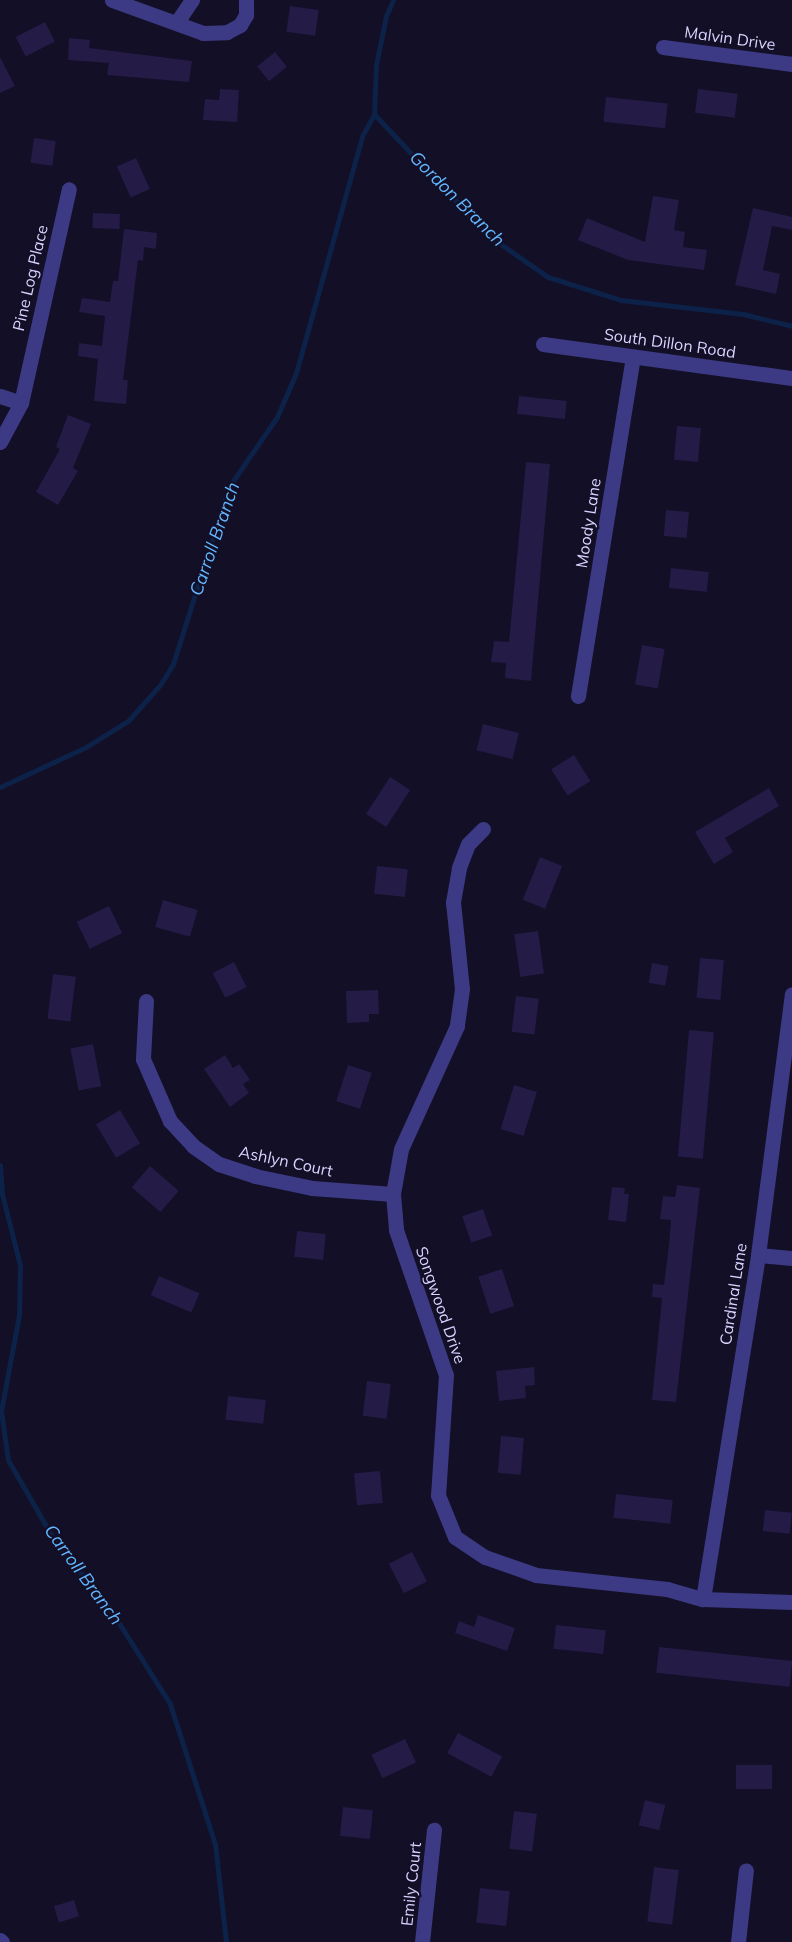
<!DOCTYPE html>
<html>
<head>
<meta charset="utf-8">
<style>
	body { margin:0 }
	#map { position:relative; width:792px; height:1942px; overflow:hidden; background:#130f26; font-family:Mulish,sans-serif }
	div>[style] { position:absolute }
	.stream>* { height:5px; margin:-2.5px; padding:0 2.5px; transform-origin:2.5px; border-radius:2.5px; background:#0c2248 }
	.building>* { inset:0; background:#241b47; transform-origin:0 0 }
	.minor>* { height:15px; margin:-7.5px; padding:0 7.5px; transform-origin:7.5px; border-radius:7.5px; background:#3d3a85 }
	span { translate:-50% -50%; white-space:nowrap; text-align:center; line-height:1.15; -webkit-text-stroke:4.5px #130f26; paint-order:stroke }
	.street-label { font-size:16px; color:#d9d4ff }
	.water-label { font-size:18px; color:#62b6ff; font-style:italic }
</style>
</head>
<body>
<div id="map">
	<div class="stream">
		<i style="left:374px;top:114px;width:168px;rotate:46.7deg"></i>
		<i style="left:489px;top:236px;width:72px;rotate:34.8deg"></i>
		<i style="left:548px;top:277px;width:77px;rotate:17.5deg"></i>
		<i style="left:621px;top:300px;width:123px;rotate:6.5deg"></i>
		<i style="left:743px;top:314px;width:50px;rotate:13.8deg"></i>
		<i style="left:0;top:787px;width:95px;rotate:-24.9deg"></i>
		<i style="left:86px;top:747px;width:49px;rotate:-31.8deg"></i>
		<i style="left:128px;top:721px;width:48px;rotate:-48.4deg"></i>
		<i style="left:160px;top:685px;width:25px;rotate:-58deg"></i>
		<i style="left:173px;top:664px;width:173px;rotate:-72.5deg"></i>
		<i style="left:225px;top:499px;width:23px;rotate:-65deg"></i>
		<i style="left:235px;top:478px;width:74px;rotate:-55.5deg"></i>
		<i style="left:277px;top:417px;width:48px;rotate:-66.6deg"></i>
		<i style="left:296px;top:373px;width:246px;rotate:-74.4deg"></i>
		<i style="left:362px;top:136px;width:25px;rotate:-61deg"></i>
		<i style="left:374px;top:114px;width:49px;rotate:-87.7deg"></i>
		<i style="left:376px;top:65px;width:50px;rotate:-78.5deg"></i>
		<i style="left:386px;top:16px;width:17px;rotate:-66deg"></i>
		<i style="left:0;top:1165px;width:29px;rotate:86deg"></i>
		<i style="left:2px;top:1194px;width:73px;rotate:75.8deg"></i>
		<i style="left:20px;top:1265px;width:50px;rotate:91.1deg"></i>
		<i style="left:19px;top:1315px;width:98px;rotate:100.6deg"></i>
		<i style="left:1px;top:1411px;width:49px;rotate:81.9deg"></i>
		<i style="left:8px;top:1460px;width:98px;rotate:60deg"></i>
		<i style="left:57px;top:1545px;width:74px;rotate:49.4deg"></i>
		<i style="left:105px;top:1601px;width:122px;rotate:57.7deg"></i>
		<i style="left:170px;top:1704px;width:147px;rotate:72.2deg"></i>
		<i style="left:215px;top:1844px;width:99px;rotate:83.6deg"></i>
	</div>
	<div class="building">
		<i style="left:290px;top:6px;width:29px;height:26px;rotate:8deg"></i>
		<i style="left:45px;top:22px;width:22px;height:33px;rotate:63deg"></i>
		<i style="clip-path:polygon(69px 38px,90px 40px,89px 48px,192px 61px,189px 82px,107px 75px,109px 63px,68px 60px)"></i>
		<i style="left:275px;top:52px;width:19px;height:23px;rotate:51deg"></i>
		<i style="clip-path:polygon(0 57px,15px 86px,0 93px)"></i>
		<i style="clip-path:polygon(220px 89px,239px 90px,237px 122px,203px 120px,205px 99px,219px 100px)"></i>
		<i style="left:698px;top:89px;width:40px;height:24px;rotate:7deg"></i>
		<i style="left:606px;top:97px;width:62px;height:25px;rotate:6deg"></i>
		<i style="left:34px;top:138px;width:22px;height:25px;rotate:8deg"></i>
		<i style="left:136px;top:158px;width:34px;height:21px;rotate:66deg"></i>
		<i style="clip-path:polygon(653px 196px,679px 200px,674px 230px,685px 232px,683px 247px,707px 250px,704px 270px,628px 260px,578px 240px,587px 218px,645px 242px)"></i>
		<i style="clip-path:polygon(753px 208px,792px 217px,792px 230px,772px 226px,763px 270px,780px 274px,776px 294px,735px 285px)"></i>
		<i style="left:93px;top:213px;width:27px;height:15px;rotate:2deg"></i>
		<i style="clip-path:polygon(124px 229px,157px 233px,156px 249px,144px 247px,143px 261px,138px 260px,123px 380px,128px 380px,126px 404px,94px 401px,98px 359px,78px 356px,79px 343px,102px 346px,105px 316px,79px 312px,82px 298px,110px 302px,113px 281px,118px 281px)"></i>
		<i style="left:519px;top:396px;width:48px;height:18px;rotate:6deg"></i>
		<i style="clip-path:polygon(68px 415px,91px 424px,73px 468px,78px 471px,58px 505px,36px 492px,60px 449px,56px 447px)"></i>
		<i style="left:677px;top:426px;width:24px;height:34px;rotate:5deg"></i>
		<i style="clip-path:polygon(526px 462px,550px 464px,531px 681px,505px 678px,506px 663px,491px 662px,494px 641px,509px 642px)"></i>
		<i style="left:666px;top:510px;width:23px;height:26px;rotate:5deg"></i>
		<i style="left:671px;top:568px;width:38px;height:20px;rotate:6deg"></i>
		<i style="left:642px;top:645px;width:23px;height:40px;rotate:10deg"></i>
		<i style="left:483px;top:724px;width:37px;height:27px;rotate:14deg"></i>
		<i style="left:574px;top:755px;width:31px;height:27px;rotate:58deg"></i>
		<i style="left:390px;top:777px;width:24px;height:44px;rotate:33deg"></i>
		<i style="clip-path:polygon(769px 788px,779px 806px,725px 838px,733px 852px,714px 864px,695px 832px)"></i>
		<i style="left:540px;top:857px;width:24px;height:46px;rotate:22deg"></i>
		<i style="left:377px;top:866px;width:31px;height:28px;rotate:6deg"></i>
		<i style="left:163px;top:900px;width:36px;height:28px;rotate:16deg"></i>
		<i style="left:109px;top:906px;width:30px;height:36px;rotate:64deg"></i>
		<i style="left:538px;top:931px;width:43px;height:24px;rotate:82deg"></i>
		<i style="left:700px;top:958px;width:24px;height:40px;rotate:5deg"></i>
		<i style="left:234px;top:962px;width:28px;height:24px;rotate:63deg"></i>
		<i style="left:652px;top:963px;width:17px;height:20px;rotate:10deg"></i>
		<i style="left:53px;top:974px;width:23px;height:45px;rotate:7deg"></i>
		<i style="clip-path:polygon(378px 990px,379px 1014px,369px 1014px,369px 1022px,347px 1023px,346px 991px)"></i>
		<i style="left:516px;top:996px;width:23px;height:36px;rotate:7deg"></i>
		<i style="left:689px;top:1030px;width:25px;height:127px;rotate:5deg"></i>
		<i style="left:93px;top:1044px;width:43px;height:23px;rotate:79deg"></i>
		<i style="clip-path:polygon(225px 1055px,233px 1068px,239px 1064px,250px 1080px,243px 1084px,249px 1093px,230px 1107px,204px 1069px)"></i>
		<i style="left:348px;top:1065px;width:25px;height:38px;rotate:18deg"></i>
		<i style="left:514px;top:1085px;width:24px;height:46px;rotate:17deg"></i>
		<i style="left:120px;top:1110px;width:39px;height:28px;rotate:59deg"></i>
		<i style="left:150px;top:1166px;width:38px;height:28px;rotate:41deg"></i>
		<i style="clip-path:polygon(677px 1185px,700px 1188px,676px 1402px,652px 1400px,662px 1298px,652px 1297px,653px 1284px,664px 1285px,669px 1245px,671px 1220px,660px 1219px,663px 1196px,675px 1197px)"></i>
		<i style="clip-path:polygon(612px 1187px,625px 1188px,624px 1194px,629px 1194px,626px 1222px,608px 1220px)"></i>
		<i style="left:483px;top:1209px;width:28px;height:22px;rotate:71deg"></i>
		<i style="left:297px;top:1231px;width:29px;height:26px;rotate:6deg"></i>
		<i style="left:502px;top:1269px;width:39px;height:25px;rotate:72deg"></i>
		<i style="left:159px;top:1276px;width:44px;height:21px;rotate:23deg"></i>
		<i style="clip-path:polygon(534px 1367px,535px 1385px,525px 1386px,526px 1398px,499px 1401px,496px 1371px)"></i>
		<i style="left:367px;top:1381px;width:24px;height:35px;rotate:7deg"></i>
		<i style="left:228px;top:1396px;width:38px;height:24px;rotate:6deg"></i>
		<i style="left:501px;top:1436px;width:23px;height:37px;rotate:5deg"></i>
		<i style="left:380px;top:1471px;width:32px;height:26px;rotate:85deg"></i>
		<i style="left:616px;top:1494px;width:57px;height:24px;rotate:6deg"></i>
		<i style="left:765px;top:1510px;width:27px;height:21px;rotate:6deg"></i>
		<i style="left:412px;top:1552px;width:33px;height:26px;rotate:63deg"></i>
		<i style="clip-path:polygon(478px 1615px,515px 1628px,507px 1651px,455px 1633px,459px 1621px,474px 1627px)"></i>
		<i style="left:556px;top:1625px;width:50px;height:24px;rotate:6deg"></i>
		<i style="left:659px;top:1647px;width:134px;height:26px;rotate:6deg"></i>
		<i style="left:458px;top:1733px;width:50px;height:23px;rotate:28deg"></i>
		<i style="left:405px;top:1739px;width:26px;height:37px;rotate:65deg"></i>
		<i style="left:736px;top:1765px;width:36px;height:24px"></i>
		<i style="left:645px;top:1800px;width:21px;height:26px;rotate:14deg"></i>
		<i style="left:343px;top:1807px;width:30px;height:29px;rotate:6deg"></i>
		<i style="left:514px;top:1811px;width:23px;height:38px;rotate:7deg"></i>
		<i style="left:654px;top:1867px;width:25px;height:55px;rotate:7deg"></i>
		<i style="left:480px;top:1888px;width:30px;height:35px;rotate:6deg"></i>
		<i style="left:74px;top:1900px;width:17px;height:21px;rotate:73deg"></i>
	</div>
	<div class="minor">
		<i style="left:112px;top:0;width:97px;rotate:19.9deg"></i>
		<i style="left:203px;top:33px;width:24px;rotate:-2deg"></i>
		<i style="left:227px;top:32px;width:15px;rotate:-28deg"></i>
		<i style="left:240px;top:25px;width:12px;rotate:-59deg"></i>
		<i style="left:246px;top:15px;width:15px;rotate:-90deg"></i>
		<i style="left:177px;top:22px;width:27px;rotate:-56deg"></i>
		<i style="left:663px;top:47px;width:130px;rotate:7.5deg"></i>
		<i style="left:543px;top:344px;width:251px;rotate:7.8deg"></i>
		<i style="left:0;top:396px;width:22px;rotate:18deg"></i>
		<i style="left:0;top:442px;width:44px;rotate:-61.7deg"></i>
		<i style="left:21px;top:403px;width:219px;rotate:-77.4deg"></i>
		<i style="left:578px;top:696px;width:344px;rotate:-80.8deg"></i>
		<i style="left:483px;top:829px;width:21px;rotate:135deg"></i>
		<i style="left:468px;top:844px;width:26px;rotate:111deg"></i>
		<i style="left:459px;top:868px;width:35px;rotate:100deg"></i>
		<i style="left:453px;top:902px;width:87px;rotate:84.1deg"></i>
		<i style="left:462px;top:989px;width:37px;rotate:98deg"></i>
		<i style="left:457px;top:1026px;width:135px;rotate:114.5deg"></i>
		<i style="left:401px;top:1149px;width:46px;rotate:100.1deg"></i>
		<i style="left:393px;top:1194px;width:36px;rotate:85deg"></i>
		<i style="left:396px;top:1230px;width:153px;rotate:71deg"></i>
		<i style="left:446px;top:1375px;width:120px;rotate:93.8deg"></i>
		<i style="left:438px;top:1495px;width:45px;rotate:68deg"></i>
		<i style="left:455px;top:1537px;width:36px;rotate:34deg"></i>
		<i style="left:485px;top:1557px;width:54px;rotate:19.4deg"></i>
		<i style="left:536px;top:1575px;width:132px;rotate:6.1deg"></i>
		<i style="left:667px;top:1589px;width:37px;rotate:16deg"></i>
		<i style="left:703px;top:1599px;width:89px;rotate:1.9deg"></i>
		<i style="left:146px;top:1001px;width:58px;rotate:93deg"></i>
		<i style="left:143px;top:1059px;width:68px;rotate:66.5deg"></i>
		<i style="left:170px;top:1121px;width:34px;rotate:47deg"></i>
		<i style="left:193px;top:1146px;width:32px;rotate:35deg"></i>
		<i style="left:219px;top:1164px;width:38px;rotate:18deg"></i>
		<i style="left:255px;top:1176px;width:58px;rotate:11.9deg"></i>
		<i style="left:312px;top:1188px;width:81px;rotate:4.2deg"></i>
		<i style="left:758px;top:1255px;width:34px;rotate:5deg"></i>
		<i style="left:703px;top:1599px;width:348px;rotate:-80.9deg"></i>
		<i style="left:758px;top:1255px;width:263px;rotate:-82.6deg"></i>
		<i style="left:0;top:1940px;width:3px;rotate:45deg"></i>
		<i style="left:422px;top:1942px;width:113px;rotate:-83.9deg"></i>
		<i style="left:738px;top:1942px;width:72px;rotate:-83.7deg"></i>
	</div>
	<div class="street-label">
		<span style="left:730px;top:38px;rotate:8deg">Malvin Drive</span>
		<span style="left:30px;top:278px;rotate:-77deg">Pine Log Place</span>
		<span style="left:670px;top:343px;rotate:8deg">South Dillon Road</span>
		<span style="left:588px;top:523px;rotate:-81deg">Moody Lane</span>
		<span style="left:286px;top:1161px;rotate:12deg">Ashlyn Court</span>
		<span style="left:733px;top:1294px;rotate:-81deg">Cardinal Lane</span>
		<span style="left:441px;top:1305px;rotate:71deg">Songwood Drive</span>
		<span style="left:411px;top:1884px;rotate:-84deg">Emily Court</span>
	</div>
	<div class="water-label">
		<span style="left:457px;top:199px;rotate:45deg">Gordon Branch</span>
		<span style="left:215px;top:539px;rotate:-71deg">Carroll Branch</span>
		<span style="left:83px;top:1575px;rotate:54deg">Carroll Branch</span>
	</div>
</div>
</body>
</html>
